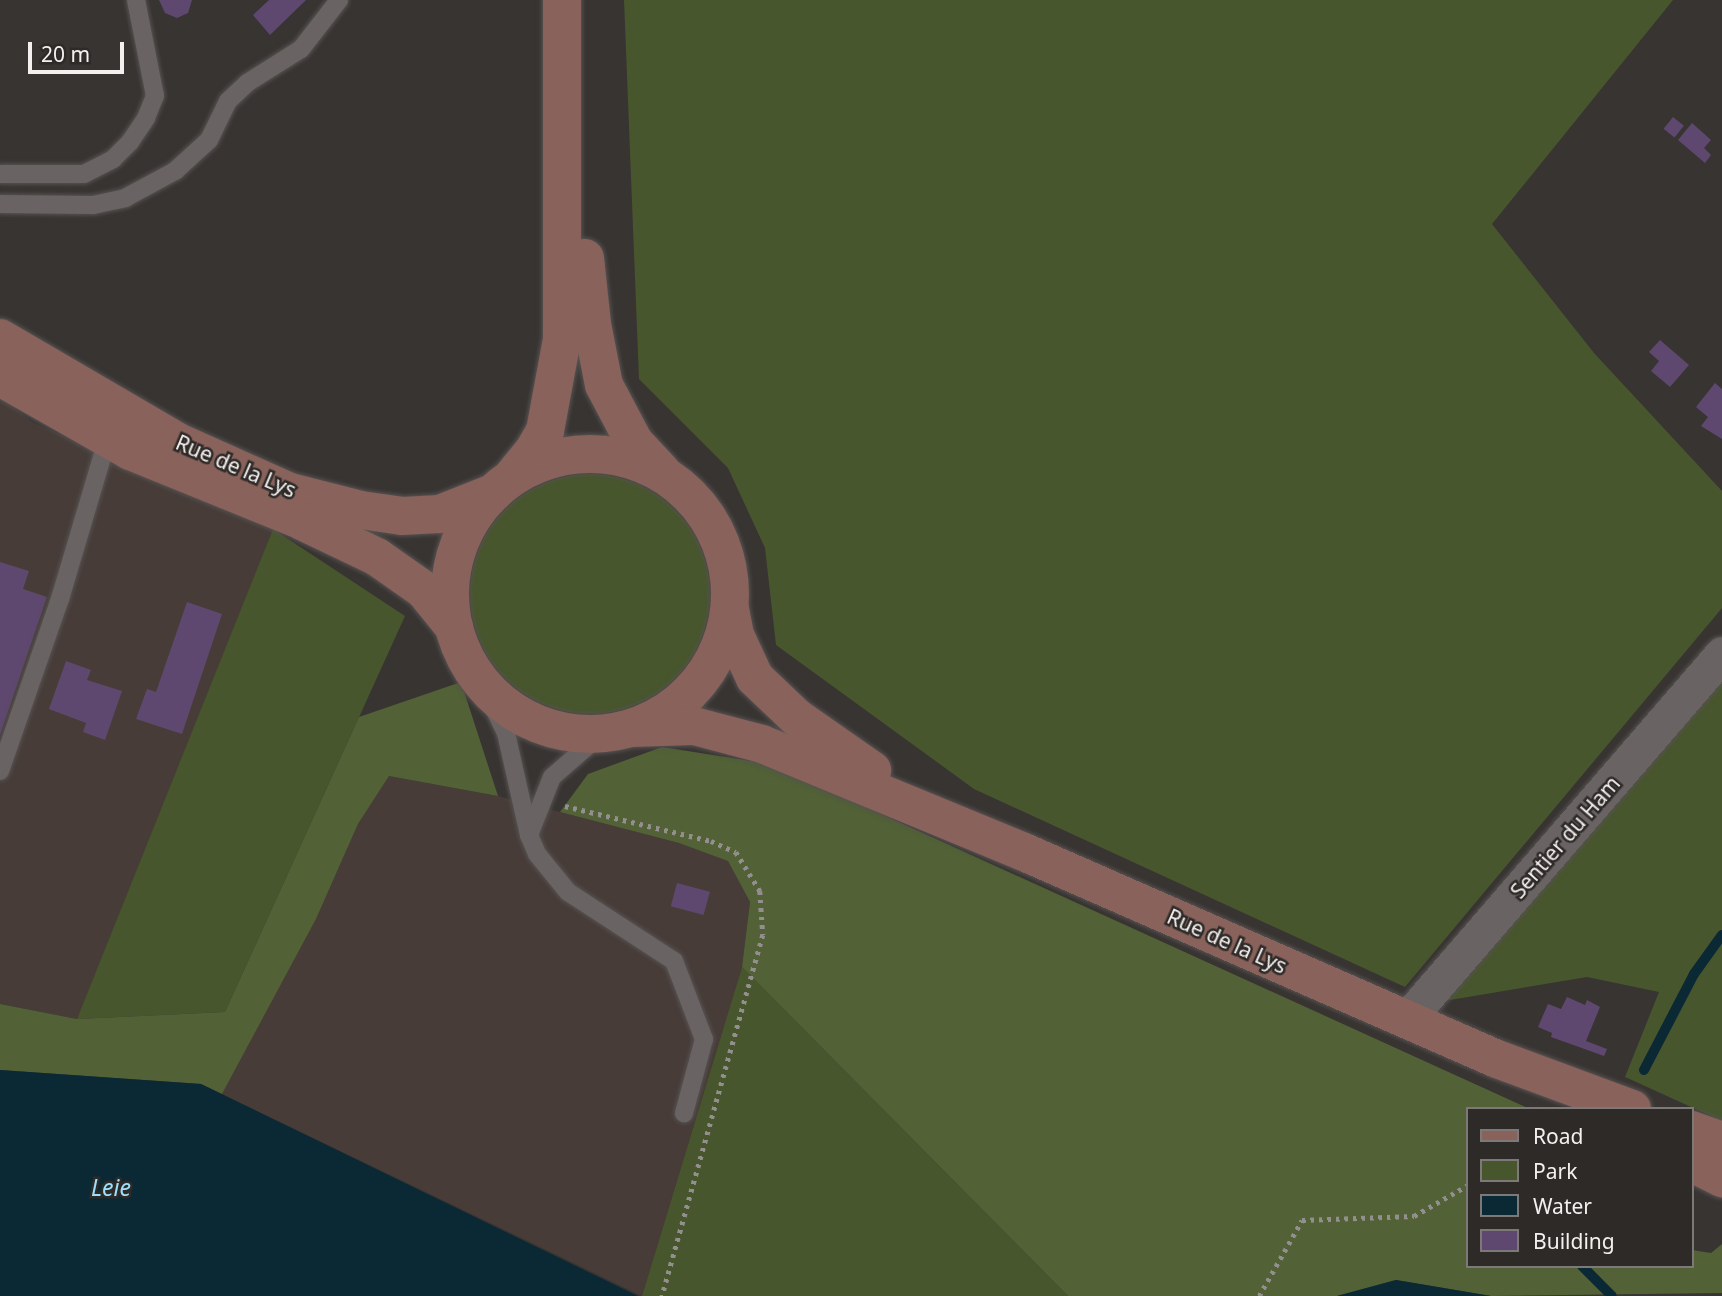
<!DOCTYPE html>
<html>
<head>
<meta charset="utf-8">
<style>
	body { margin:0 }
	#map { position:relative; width:1722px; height:1296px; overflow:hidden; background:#383432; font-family:"Noto Sans",sans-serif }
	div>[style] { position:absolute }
	.built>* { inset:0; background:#473c38 }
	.green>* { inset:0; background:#48562d }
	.round { border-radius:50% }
	.forest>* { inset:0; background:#526136 }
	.water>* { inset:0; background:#0b2934 }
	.stream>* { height:10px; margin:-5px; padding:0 5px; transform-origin:5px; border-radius:5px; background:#0b2934 }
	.building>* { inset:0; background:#5f486f; transform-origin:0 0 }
	.path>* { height:4.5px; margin-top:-2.25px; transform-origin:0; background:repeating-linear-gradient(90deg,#938f8e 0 3.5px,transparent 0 8.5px) }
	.roads { filter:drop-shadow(0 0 2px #565251) drop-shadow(0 0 2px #565251) }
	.service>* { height:18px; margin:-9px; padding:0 9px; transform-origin:9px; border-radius:9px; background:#696463 }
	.minor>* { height:35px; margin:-17.5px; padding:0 17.5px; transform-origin:17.5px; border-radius:17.5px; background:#696463 }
	.secondary>* { height:38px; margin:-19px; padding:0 19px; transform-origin:19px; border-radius:19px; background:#88625b }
	.secondary>.ring { margin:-19px; padding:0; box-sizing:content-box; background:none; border:38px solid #88625b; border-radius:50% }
	span { translate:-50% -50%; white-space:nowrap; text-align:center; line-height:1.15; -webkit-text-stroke:5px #2e2a28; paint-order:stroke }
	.street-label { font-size:21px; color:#f3f0ef }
	.water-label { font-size:23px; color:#9de0fc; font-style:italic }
	.legend { position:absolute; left:1466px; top:1107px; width:228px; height:161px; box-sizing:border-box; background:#2e2a28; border:2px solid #7d7978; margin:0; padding:9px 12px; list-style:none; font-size:21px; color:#f3f0ef }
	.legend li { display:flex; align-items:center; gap:14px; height:35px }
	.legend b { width:35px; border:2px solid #7d7978 }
	.scale { position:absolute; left:28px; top:42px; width:96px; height:32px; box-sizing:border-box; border:4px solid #f3f0ef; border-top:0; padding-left:9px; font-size:21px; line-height:24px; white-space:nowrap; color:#f3f0ef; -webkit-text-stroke:5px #2e2a28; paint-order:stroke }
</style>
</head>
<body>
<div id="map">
	<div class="built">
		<i style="clip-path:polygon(0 397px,32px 422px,273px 529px,77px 1019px,0 1004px)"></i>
		<i style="clip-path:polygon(389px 776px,498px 796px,679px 843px,728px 860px,750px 902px,742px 967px,642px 1296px,222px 1094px,316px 919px,358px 824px)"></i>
	</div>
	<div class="green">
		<i style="clip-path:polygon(624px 0,1673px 0,1492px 224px,1594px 353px,1722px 491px,1722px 608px,1405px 987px,974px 789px,776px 645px,765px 548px,728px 468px,639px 379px)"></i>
		<i class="round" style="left:470px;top:474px;width:240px;height:240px"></i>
		<i style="clip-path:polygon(273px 529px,405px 616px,225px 1012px,77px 1019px)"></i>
		<i style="clip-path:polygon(1722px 676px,1722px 1121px,1625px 1077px,1659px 992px,1587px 977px,1444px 1001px)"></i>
		<i style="clip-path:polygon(742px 967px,1068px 1296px,642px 1296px)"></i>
	</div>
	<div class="forest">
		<i style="clip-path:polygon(461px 682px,498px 796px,389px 776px,358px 824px,316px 919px,222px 1094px,201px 1084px,0 1070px,0 1004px,77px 1019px,225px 1012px,359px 717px)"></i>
		<i style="clip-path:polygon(662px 747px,771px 764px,1530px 1109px,1468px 1109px,1468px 1266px,1692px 1266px,1692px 1250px,1711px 1253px,1722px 1244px,1722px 1293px,1491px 1296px,1396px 1280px,1337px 1296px,1068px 1296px,742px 967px,750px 902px,728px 861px,679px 843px,560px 812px,588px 774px)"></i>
	</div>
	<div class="water">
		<i style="clip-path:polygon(0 1070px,201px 1084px,638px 1296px,0 1296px)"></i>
		<i style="clip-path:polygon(1396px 1280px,1491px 1296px,1337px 1296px)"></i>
	</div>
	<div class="stream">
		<i style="left:1644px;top:1070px;width:108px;rotate:-62.5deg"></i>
		<i style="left:1694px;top:974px;width:48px;rotate:-54.3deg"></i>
		<i style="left:1582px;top:1266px;width:42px;rotate:45deg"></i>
	</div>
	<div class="building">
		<i style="clip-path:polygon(159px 0,192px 0,188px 13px,177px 18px,165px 13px)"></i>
		<i style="clip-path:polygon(269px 0,306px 0,270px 35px,253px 15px)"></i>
		<i style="left:1673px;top:117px;width:14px;height:15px;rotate:39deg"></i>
		<i style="clip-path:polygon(1692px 123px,1711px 140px,1704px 148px,1711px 155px,1705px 163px,1678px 140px)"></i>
		<i style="clip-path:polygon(1660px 340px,1689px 365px,1670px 387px,1651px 371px,1659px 361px,1649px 352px)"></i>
		<i style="clip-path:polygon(1715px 383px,1722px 389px,1722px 439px,1701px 426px,1708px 417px,1696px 407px)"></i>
		<i style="clip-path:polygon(0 562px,29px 571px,23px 589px,47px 597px,0 735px)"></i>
		<i style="clip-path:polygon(187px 602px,222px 614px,182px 734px,136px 719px,147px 689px,156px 692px)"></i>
		<i style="clip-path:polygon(66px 661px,91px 670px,87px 680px,122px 691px,105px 740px,83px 732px,86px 723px,49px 709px)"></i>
		<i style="left:677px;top:883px;width:34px;height:24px;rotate:15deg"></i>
		<i style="clip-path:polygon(1567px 997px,1585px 1005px,1587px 1000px,1600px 1007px,1586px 1041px,1607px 1049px,1604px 1056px,1551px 1037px,1552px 1033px,1538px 1027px,1548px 1004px,1561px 1009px)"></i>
	</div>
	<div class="path">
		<i style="left:565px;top:806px;width:150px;rotate:13.5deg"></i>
		<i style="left:711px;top:841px;width:27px;rotate:24deg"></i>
		<i style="left:736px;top:852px;width:46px;rotate:58.4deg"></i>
		<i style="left:760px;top:891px;width:44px;rotate:86.1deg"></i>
		<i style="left:763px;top:935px;width:375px;rotate:105.6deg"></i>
		<i style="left:1259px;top:1296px;width:87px;rotate:-60.5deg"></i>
		<i style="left:1302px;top:1220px;width:112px;rotate:-2deg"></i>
		<i style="left:1414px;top:1216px;width:62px;rotate:-29.9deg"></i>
	</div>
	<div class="roads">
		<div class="service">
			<i style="left:0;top:174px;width:84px"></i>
			<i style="left:84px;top:174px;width:33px;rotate:-27deg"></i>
			<i style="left:113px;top:159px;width:24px;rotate:-45deg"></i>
			<i style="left:130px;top:142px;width:29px;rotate:-56deg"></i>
			<i style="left:146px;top:118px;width:24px;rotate:-68deg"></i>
			<i style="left:155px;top:96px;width:98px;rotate:-101.2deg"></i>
			<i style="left:0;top:204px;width:93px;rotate:0.6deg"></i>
			<i style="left:93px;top:205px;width:33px;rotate:-12deg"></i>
			<i style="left:125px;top:198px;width:57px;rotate:-28.4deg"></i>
			<i style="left:175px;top:171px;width:46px;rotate:-42.4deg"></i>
			<i style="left:209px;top:140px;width:43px;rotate:-64deg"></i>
			<i style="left:228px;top:101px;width:26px;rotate:-43deg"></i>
			<i style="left:247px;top:83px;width:64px;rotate:-32.2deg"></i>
			<i style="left:301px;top:49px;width:62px;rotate:-52.2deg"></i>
			<i style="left:482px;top:683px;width:55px;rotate:64.4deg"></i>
			<i style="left:506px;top:733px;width:105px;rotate:77.3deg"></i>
			<i style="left:529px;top:835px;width:21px;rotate:67deg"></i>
			<i style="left:537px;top:854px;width:49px;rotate:50.8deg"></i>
			<i style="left:568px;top:892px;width:126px;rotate:33.1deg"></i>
			<i style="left:674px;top:961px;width:84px;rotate:69deg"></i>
			<i style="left:704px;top:1039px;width:77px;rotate:105.1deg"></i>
			<i style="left:0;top:771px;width:182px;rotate:-70.8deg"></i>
			<i style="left:60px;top:599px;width:166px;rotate:-73.5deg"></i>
			<i style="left:529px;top:835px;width:62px;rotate:-68.4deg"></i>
			<i style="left:552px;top:777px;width:50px;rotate:-41deg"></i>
			<i style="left:590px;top:744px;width:25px;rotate:-27deg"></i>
		</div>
		<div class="minor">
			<i style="left:1407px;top:1019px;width:482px;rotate:-49.2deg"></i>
		</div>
		<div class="secondary">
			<i style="left:585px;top:258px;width:66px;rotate:83.9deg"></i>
			<i style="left:592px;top:324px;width:62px;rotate:78.9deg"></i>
			<i style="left:604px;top:385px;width:64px;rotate:62.2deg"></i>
			<i style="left:634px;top:442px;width:40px;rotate:47deg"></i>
			<i style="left:0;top:338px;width:204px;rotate:30.3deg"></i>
			<i style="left:176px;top:441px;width:125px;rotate:24.1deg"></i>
			<i style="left:290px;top:492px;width:73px;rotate:14.2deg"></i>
			<i style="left:361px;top:510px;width:41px;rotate:8.3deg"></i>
			<i style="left:402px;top:516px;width:38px;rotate:-3deg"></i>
			<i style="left:440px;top:514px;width:57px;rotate:-21.6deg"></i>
			<i style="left:0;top:377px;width:150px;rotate:29.6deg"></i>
			<i style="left:130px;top:451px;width:186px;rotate:22.1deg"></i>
			<i style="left:302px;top:521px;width:83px;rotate:25.6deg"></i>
			<i style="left:377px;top:557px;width:57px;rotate:35.1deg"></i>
			<i style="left:424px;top:590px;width:48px;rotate:51deg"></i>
			<i class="ring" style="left:450px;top:454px;width:242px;height:242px"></i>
			<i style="left:513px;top:476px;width:33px;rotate:-51deg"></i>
			<i style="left:534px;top:450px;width:22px;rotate:-60deg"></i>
			<i style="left:545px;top:431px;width:94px;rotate:-79.5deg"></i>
			<i style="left:562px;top:339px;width:339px;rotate:-90deg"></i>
			<i style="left:730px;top:609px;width:26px;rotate:79deg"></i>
			<i style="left:735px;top:635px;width:47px;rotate:65.1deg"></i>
			<i style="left:755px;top:678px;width:57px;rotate:43.6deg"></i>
			<i style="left:796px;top:717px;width:93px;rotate:34.9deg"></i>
			<i style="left:632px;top:728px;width:62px;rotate:-1.8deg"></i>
			<i style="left:694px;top:726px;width:70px;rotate:14.8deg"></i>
			<i style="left:762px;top:744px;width:283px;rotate:22.4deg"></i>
			<i style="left:1024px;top:852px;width:516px;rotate:23.64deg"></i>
			<i style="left:1497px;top:1059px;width:144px;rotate:20.3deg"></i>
			<i style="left:1692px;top:1130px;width:32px;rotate:20deg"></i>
			<i style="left:1692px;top:1163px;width:34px;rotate:27deg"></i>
		</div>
	</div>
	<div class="street-label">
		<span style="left:236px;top:466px;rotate:23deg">Rue de la Lys</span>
		<span style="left:1565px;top:837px;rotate:-49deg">Sentier du Ham</span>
		<span style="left:1227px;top:941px;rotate:24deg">Rue de la Lys</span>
	</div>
	<div class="water-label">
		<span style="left:111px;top:1187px">Leie</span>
	</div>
	<ul class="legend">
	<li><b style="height:9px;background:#88625b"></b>Road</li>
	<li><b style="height:19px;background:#48562d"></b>Park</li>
	<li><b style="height:19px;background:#0b2934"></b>Water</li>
	<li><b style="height:19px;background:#5f486f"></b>Building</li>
	</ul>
	<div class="scale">20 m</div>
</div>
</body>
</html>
